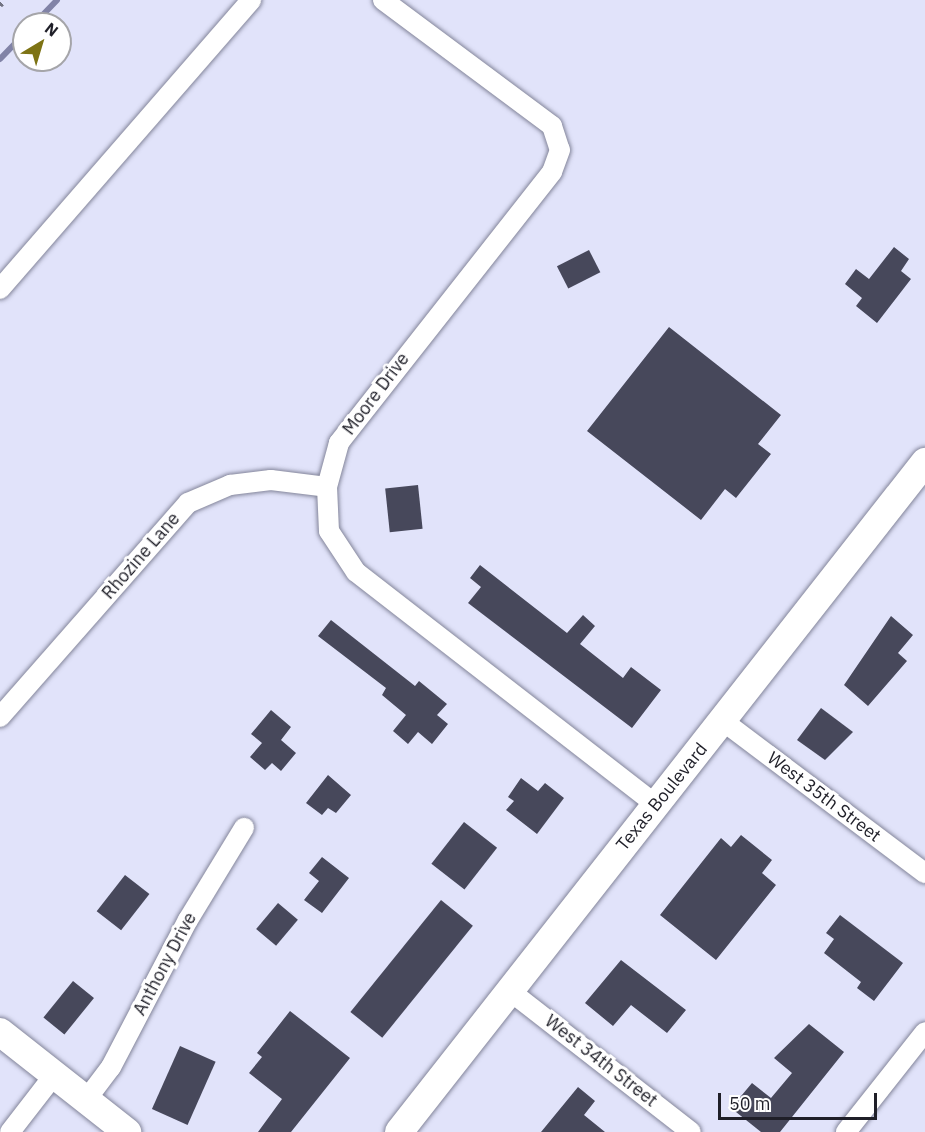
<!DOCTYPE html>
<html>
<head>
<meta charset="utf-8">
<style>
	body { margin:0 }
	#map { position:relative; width:925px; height:1132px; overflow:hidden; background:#e1e3fa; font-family:"IBM Plex Sans",sans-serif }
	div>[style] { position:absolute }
	.stream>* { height:6px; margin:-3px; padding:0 3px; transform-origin:3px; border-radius:3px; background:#8183a7 }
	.building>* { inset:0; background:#47485b; transform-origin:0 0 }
	.roads { filter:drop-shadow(0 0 2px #83859a) drop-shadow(0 0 2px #83859a) }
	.street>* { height:20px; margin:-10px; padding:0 10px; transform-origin:10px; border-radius:10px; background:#fff }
	.secondary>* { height:28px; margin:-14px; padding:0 14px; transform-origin:14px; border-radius:14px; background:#fff }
	.rail>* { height:4.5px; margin-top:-2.25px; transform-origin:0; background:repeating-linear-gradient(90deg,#727382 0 3px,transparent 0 9px) }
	span { translate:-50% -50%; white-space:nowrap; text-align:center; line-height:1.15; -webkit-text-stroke:6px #fff; paint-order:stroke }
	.street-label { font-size:18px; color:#1f1f28 }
	.north { position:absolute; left:12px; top:12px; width:60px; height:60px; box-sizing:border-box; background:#fff; border:2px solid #a5a5a9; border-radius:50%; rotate:38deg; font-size:16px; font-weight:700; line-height:24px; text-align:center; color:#1f1f28 }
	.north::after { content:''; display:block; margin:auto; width:21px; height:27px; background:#7d7314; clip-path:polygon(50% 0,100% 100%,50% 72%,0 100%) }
	.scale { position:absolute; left:718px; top:1093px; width:159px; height:27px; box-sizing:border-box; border:3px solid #1f1f28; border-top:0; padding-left:8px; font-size:18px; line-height:21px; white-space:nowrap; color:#1f1f28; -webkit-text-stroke:4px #fff; paint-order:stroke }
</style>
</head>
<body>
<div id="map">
	<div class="stream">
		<i style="left:34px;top:24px;width:33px;rotate:-46deg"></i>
		<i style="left:0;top:59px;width:35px;rotate:-46deg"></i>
	</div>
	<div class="building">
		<i style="clip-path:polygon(894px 247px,909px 259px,901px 271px,911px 279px,877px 323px,856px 306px,862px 298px,845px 284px,856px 269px,869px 279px)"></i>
		<i style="left:589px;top:250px;width:25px;height:36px;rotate:63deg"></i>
		<i style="clip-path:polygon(669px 327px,781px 415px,758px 444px,771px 454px,736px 498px,725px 489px,701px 520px,587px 431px)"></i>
		<i style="left:418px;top:485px;width:44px;height:33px;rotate:84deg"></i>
		<i style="clip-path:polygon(480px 565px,567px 633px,583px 615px,595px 626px,580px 644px,623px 678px,631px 667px,661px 690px,632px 728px,468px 603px,481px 587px,470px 578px)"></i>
		<i style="clip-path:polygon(891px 616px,913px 635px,898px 653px,907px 661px,868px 706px,844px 685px)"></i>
		<i style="clip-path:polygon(331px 620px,415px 686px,419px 681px,447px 704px,437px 715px,448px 724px,432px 744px,418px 732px,408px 744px,393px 731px,406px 715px,382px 695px,386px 688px,318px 636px)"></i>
		<i style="clip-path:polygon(821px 708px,853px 732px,825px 760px,797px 740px)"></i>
		<i style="clip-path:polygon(271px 710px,291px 727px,281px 740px,296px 753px,281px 771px,272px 763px,265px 770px,250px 757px,262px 743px,251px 734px)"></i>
		<i style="clip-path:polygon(328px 775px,351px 795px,336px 813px,328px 808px,322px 815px,306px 803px)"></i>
		<i style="clip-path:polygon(521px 778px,538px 791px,545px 783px,564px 798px,537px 834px,506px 810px,514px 801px,508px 797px)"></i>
		<i style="left:464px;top:822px;width:42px;height:53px;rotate:38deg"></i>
		<i style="clip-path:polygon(741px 835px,772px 860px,762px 873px,776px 885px,716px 960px,660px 915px,721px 838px,731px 847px)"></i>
		<i style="clip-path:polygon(322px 857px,349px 878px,322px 913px,304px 900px,319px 881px,309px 873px)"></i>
		<i style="left:125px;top:875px;width:31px;height:46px;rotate:38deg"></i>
		<i style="left:441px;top:900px;width:41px;height:144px;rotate:39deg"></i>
		<i style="left:278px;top:903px;width:26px;height:34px;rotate:40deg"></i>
		<i style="clip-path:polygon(840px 915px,903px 963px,874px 1001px,857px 988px,861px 982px,824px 953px,834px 939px,826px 933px)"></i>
		<i style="clip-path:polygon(621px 960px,686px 1010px,667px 1033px,631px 1005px,613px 1026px,585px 1003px)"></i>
		<i style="left:73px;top:981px;width:27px;height:47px;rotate:39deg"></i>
		<i style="clip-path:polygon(290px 1011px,350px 1058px,291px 1132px,258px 1132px,282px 1099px,249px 1073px,262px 1057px,257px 1053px)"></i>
		<i style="clip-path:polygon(809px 1024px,844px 1052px,780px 1132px,761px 1132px,731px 1108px,752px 1083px,771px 1098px,792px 1073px,774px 1058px)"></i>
		<i style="left:180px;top:1046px;width:39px;height:69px;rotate:24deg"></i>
		<i style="clip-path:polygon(578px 1087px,595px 1101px,584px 1115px,605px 1132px,541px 1132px)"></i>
	</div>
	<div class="roads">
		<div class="street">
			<i style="left:383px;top:0;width:211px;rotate:36.7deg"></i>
			<i style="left:552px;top:126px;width:25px;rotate:72deg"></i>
			<i style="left:560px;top:150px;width:23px;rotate:110deg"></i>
			<i style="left:552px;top:172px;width:345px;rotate:128.2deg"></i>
			<i style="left:339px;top:443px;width:46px;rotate:105.3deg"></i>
			<i style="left:327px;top:487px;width:44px;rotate:87.4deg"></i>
			<i style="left:329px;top:531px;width:49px;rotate:56.6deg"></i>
			<i style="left:356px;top:572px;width:378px;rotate:37.8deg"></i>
			<i style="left:0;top:289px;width:383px;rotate:-49deg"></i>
			<i style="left:0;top:717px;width:285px;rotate:-48.7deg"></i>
			<i style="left:188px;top:503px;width:46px;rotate:-23.2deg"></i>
			<i style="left:230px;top:485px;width:41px;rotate:-7deg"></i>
			<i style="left:271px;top:480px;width:56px;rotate:7.1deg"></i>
			<i style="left:723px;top:721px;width:253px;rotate:37deg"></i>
			<i style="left:510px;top:991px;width:229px;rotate:37.9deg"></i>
			<i style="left:86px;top:1100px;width:41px;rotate:-52.9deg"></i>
			<i style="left:111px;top:1067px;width:166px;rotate:-62.4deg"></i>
			<i style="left:188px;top:920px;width:108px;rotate:-58.7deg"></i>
			<i style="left:10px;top:1132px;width:72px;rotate:-52.3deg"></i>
			<i style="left:846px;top:1132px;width:127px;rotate:-51.7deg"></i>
		</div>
		<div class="secondary">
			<i style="left:0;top:1032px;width:162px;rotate:38.2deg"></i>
			<i style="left:399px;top:1132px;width:852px;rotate:-51.87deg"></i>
		</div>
	</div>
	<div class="rail">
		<i style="left:0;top:5px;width:7px;rotate:-45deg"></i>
	</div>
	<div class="street-label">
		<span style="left:376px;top:394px;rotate:-53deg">Moore Drive</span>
		<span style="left:141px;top:556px;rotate:-49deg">Rhozine Lane</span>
		<span style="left:662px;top:797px;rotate:-51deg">Texas Boulevard</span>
		<span style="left:824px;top:797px;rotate:37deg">West 35th Street</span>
		<span style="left:165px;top:964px;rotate:-62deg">Anthony Drive</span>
		<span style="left:601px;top:1061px;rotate:38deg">West 34th Street</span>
	</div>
	<div class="north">N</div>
	<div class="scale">50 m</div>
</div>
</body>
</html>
